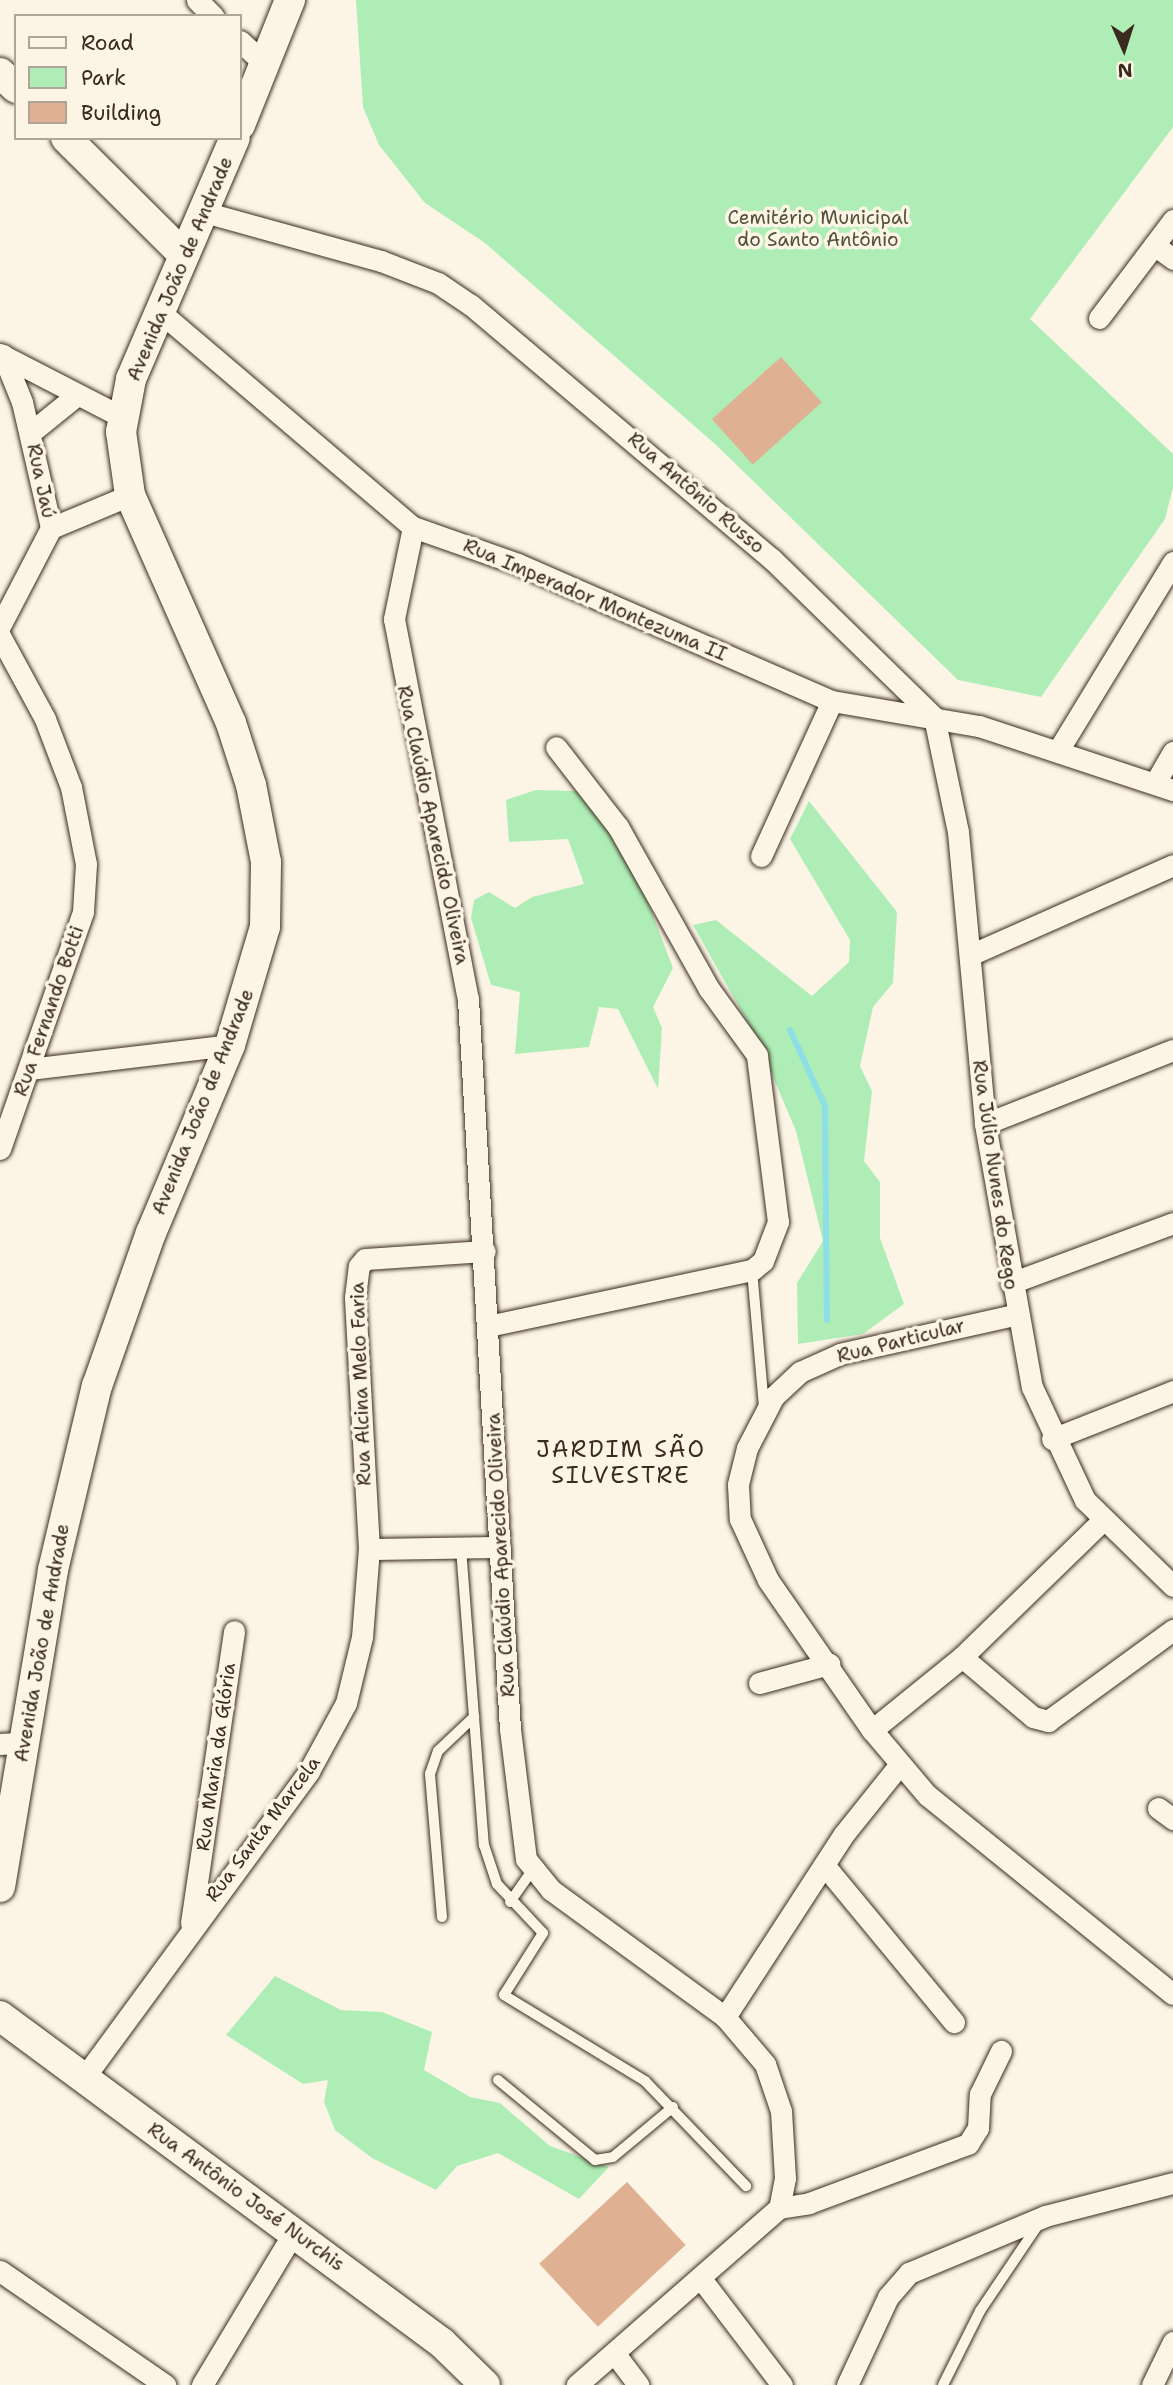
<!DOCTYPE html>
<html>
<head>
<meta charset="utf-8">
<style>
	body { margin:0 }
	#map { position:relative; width:1173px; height:2385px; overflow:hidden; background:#fcf5e5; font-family:"Shantell Sans",sans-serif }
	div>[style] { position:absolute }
	.green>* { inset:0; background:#aeeeb6 }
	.stream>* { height:6px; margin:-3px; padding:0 3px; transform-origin:3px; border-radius:3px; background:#8ddfe5 }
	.building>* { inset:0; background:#e0b092; transform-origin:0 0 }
	.roads { filter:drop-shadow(0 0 2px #3b2a1e) drop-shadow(0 0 2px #3b2a1e) }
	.lane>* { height:10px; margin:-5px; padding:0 5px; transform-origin:5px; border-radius:5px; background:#fcf5e5 }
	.street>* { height:21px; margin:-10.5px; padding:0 10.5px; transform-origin:10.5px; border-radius:10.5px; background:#fcf5e5 }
	.secondary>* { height:30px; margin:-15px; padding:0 15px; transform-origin:15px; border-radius:15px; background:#fcf5e5 }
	span { translate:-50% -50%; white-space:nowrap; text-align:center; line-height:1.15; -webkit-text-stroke:7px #fcf5e5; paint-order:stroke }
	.park-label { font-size:19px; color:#52513c }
	.street-label { font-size:19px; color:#3b2a1e }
	.quarter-label { font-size:23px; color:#3b2a1e; letter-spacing:2px }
	.legend { position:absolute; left:14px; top:14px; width:228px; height:126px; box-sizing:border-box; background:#fcf5e5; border:2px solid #afa495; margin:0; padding:9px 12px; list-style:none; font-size:21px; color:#3b2a1e }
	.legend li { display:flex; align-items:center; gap:14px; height:35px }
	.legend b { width:35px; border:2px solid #afa495 }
	.north { position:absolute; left:1089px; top:14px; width:70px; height:70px; -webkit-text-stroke:5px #fcf5e5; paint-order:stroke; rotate:177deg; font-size:19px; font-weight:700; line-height:28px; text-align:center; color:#3b2a1e }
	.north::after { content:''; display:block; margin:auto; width:24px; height:32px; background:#3b2a1e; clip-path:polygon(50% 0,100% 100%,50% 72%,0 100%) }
</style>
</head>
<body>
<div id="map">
	<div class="green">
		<i style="clip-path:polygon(356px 0,1173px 0,1173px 127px,1030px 319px,1173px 454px,1173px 487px,1165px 519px,1041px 697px,958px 680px,715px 444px,485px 243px,425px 203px,379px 145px,363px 107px)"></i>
		<i style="clip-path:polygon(536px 790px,577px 791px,601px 811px,642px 887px,673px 968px,653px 1007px,662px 1028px,658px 1089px,618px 1009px,599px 1007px,589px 1047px,515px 1054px,520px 992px,491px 985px,471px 918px,474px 900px,489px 892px,515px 908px,532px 897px,584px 884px,568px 839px,509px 842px,506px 800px)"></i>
		<i style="clip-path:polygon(809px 801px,897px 912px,893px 983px,873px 1007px,860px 1066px,872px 1091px,864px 1161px,880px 1182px,880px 1238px,904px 1304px,863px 1334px,798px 1344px,797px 1283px,823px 1241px,796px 1131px,756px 1037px,693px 925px,716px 920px,812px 996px,849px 962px,850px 940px,790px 839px)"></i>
		<i style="clip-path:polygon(275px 1976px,341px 2010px,382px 2012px,432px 2032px,424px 2070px,470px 2097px,500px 2103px,550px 2146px,609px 2167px,579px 2199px,498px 2153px,457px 2166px,436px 2190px,372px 2158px,335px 2130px,324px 2102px,328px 2080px,303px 2084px,226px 2035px)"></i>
	</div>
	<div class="stream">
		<i style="left:790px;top:1030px;width:84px;rotate:65.3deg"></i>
		<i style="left:825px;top:1106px;width:214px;rotate:89.5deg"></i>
	</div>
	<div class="building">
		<i style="left:781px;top:357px;width:61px;height:93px;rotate:48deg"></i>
		<i style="left:627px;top:2182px;width:86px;height:120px;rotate:47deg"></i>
	</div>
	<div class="roads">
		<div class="lane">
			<i style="left:752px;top:1270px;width:138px;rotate:85deg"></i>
			<i style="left:461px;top:1548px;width:298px;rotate:85.6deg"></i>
			<i style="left:484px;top:1845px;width:41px;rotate:71.6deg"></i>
			<i style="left:497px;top:1884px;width:67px;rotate:46.8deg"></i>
			<i style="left:543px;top:1933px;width:73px;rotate:122.2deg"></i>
			<i style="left:504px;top:1995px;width:165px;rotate:31.4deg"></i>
			<i style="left:645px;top:2081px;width:146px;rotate:46.1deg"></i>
			<i style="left:510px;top:1902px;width:38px;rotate:-55deg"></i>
			<i style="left:442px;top:1917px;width:144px;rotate:-94.8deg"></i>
			<i style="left:430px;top:1774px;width:24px;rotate:-71deg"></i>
			<i style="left:438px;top:1751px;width:50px;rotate:-43.4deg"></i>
			<i style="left:498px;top:2080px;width:126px;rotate:39.5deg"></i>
			<i style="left:595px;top:2160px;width:18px;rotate:-9deg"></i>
			<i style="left:613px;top:2157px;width:78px;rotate:-39.8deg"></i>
			<i style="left:943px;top:2385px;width:83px;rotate:-63.4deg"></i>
			<i style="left:980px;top:2311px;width:107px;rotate:-56deg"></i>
		</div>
		<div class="street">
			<i style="left:197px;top:0;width:23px;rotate:45deg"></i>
			<i style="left:240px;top:41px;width:33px;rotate:43deg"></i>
			<i style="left:204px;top:212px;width:184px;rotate:15.5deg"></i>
			<i style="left:381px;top:261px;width:61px;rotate:21.1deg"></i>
			<i style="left:438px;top:283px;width:40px;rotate:34deg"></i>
			<i style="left:471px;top:305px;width:394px;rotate:40.2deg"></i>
			<i style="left:772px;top:559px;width:226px;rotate:44.3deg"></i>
			<i style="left:1154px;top:245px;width:24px;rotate:36deg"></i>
			<i style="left:159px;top:311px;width:333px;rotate:40.4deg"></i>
			<i style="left:413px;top:527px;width:111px;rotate:19.4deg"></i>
			<i style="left:518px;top:564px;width:343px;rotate:23.6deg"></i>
			<i style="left:832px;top:701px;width:149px;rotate:9.7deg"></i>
			<i style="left:979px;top:726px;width:204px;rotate:18.3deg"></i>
			<i style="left:1099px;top:318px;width:123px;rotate:-52.9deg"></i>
			<i style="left:0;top:354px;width:137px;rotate:27.3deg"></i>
			<i style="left:3px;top:355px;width:51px;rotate:68deg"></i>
			<i style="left:22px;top:402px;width:129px;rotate:77deg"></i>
			<i style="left:30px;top:433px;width:60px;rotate:-39deg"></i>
			<i style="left:413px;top:527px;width:94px;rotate:101.7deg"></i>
			<i style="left:394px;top:619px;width:387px;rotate:79deg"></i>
			<i style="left:468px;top:999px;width:731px;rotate:86.71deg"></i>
			<i style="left:510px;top:1729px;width:131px;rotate:83deg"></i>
			<i style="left:526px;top:1859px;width:40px;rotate:51deg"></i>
			<i style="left:551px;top:1890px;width:215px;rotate:36.1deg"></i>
			<i style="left:725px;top:2017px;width:62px;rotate:49.6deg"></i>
			<i style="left:765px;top:2064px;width:50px;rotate:71.2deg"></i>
			<i style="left:781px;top:2111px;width:67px;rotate:86.6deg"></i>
			<i style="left:785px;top:2178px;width:31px;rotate:101deg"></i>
			<i style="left:779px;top:2208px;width:269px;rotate:138.8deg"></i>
			<i style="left:51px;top:528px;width:86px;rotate:-22.7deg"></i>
			<i style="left:0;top:626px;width:110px;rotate:-62.5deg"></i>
			<i style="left:0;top:636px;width:94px;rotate:61.5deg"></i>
			<i style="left:45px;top:719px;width:73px;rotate:69.1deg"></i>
			<i style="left:71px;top:787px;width:78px;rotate:79deg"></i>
			<i style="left:86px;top:864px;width:48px;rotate:93.6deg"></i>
			<i style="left:83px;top:912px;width:251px;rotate:109.3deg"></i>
			<i style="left:934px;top:717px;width:117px;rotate:78.2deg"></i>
			<i style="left:958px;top:832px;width:293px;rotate:84.7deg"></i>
			<i style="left:985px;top:1124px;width:267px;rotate:79.9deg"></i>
			<i style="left:1032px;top:1387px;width:125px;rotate:64.9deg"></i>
			<i style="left:1085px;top:1500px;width:123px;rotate:44.3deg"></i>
			<i style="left:1059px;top:749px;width:219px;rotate:-58.6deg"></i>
			<i style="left:1155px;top:783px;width:36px;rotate:-60deg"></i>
			<i style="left:761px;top:856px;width:170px;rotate:-65.4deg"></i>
			<i style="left:970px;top:955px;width:222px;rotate:-23.9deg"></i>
			<i style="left:29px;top:1069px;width:202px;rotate:-6.8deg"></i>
			<i style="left:985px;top:1124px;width:202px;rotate:-21.5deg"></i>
			<i style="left:1011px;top:1283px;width:173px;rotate:-20.3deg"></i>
			<i style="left:1014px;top:1315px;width:178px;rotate:167.4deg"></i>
			<i style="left:840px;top:1354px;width:44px;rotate:155.8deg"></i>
			<i style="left:800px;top:1372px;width:35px;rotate:137deg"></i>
			<i style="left:774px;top:1396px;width:59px;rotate:117.4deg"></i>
			<i style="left:747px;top:1448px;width:38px;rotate:104deg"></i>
			<i style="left:738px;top:1485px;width:34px;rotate:87deg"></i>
			<i style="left:740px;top:1519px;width:67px;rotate:65.3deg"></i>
			<i style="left:768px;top:1580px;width:183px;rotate:55.3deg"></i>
			<i style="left:872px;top:1730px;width:85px;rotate:49.8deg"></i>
			<i style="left:927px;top:1795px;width:316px;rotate:39deg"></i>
			<i style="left:488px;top:1326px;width:270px;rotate:-12deg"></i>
			<i style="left:752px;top:1270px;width:14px;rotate:-39deg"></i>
			<i style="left:763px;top:1261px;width:42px;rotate:-69deg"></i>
			<i style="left:778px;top:1222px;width:168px;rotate:-97.2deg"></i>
			<i style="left:757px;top:1055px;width:82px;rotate:-126deg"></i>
			<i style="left:709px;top:989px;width:186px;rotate:-119.3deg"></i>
			<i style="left:618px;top:827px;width:101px;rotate:-127.8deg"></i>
			<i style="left:1052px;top:1439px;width:130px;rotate:-21.6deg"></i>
			<i style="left:369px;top:1549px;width:131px;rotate:-0.9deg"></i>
			<i style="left:962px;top:1657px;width:93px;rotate:40.2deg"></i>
			<i style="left:1033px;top:1717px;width:16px;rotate:15deg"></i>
			<i style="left:1048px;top:1721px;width:155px;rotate:-36.1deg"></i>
			<i style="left:759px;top:1683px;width:73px;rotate:-15.2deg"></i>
			<i style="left:872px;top:1730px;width:116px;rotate:-39deg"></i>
			<i style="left:962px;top:1657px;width:197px;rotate:-44.2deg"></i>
			<i style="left:0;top:1744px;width:22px;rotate:-3deg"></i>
			<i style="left:1158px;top:1808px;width:19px;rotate:36deg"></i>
			<i style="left:824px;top:1865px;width:204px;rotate:50.4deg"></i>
			<i style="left:191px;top:1923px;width:295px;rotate:-81.6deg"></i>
			<i style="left:725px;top:2017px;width:218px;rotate:-57deg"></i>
			<i style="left:844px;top:1834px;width:90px;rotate:-51.3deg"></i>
			<i style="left:83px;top:2079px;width:382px;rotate:-53.7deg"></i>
			<i style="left:309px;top:1771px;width:77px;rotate:-61.4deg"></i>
			<i style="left:346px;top:1703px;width:68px;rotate:-76.4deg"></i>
			<i style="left:362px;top:1637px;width:88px;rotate:-85.5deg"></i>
			<i style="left:369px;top:1549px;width:252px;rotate:-93.2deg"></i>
			<i style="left:355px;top:1297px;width:31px;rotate:-83deg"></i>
			<i style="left:359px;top:1266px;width:9px;rotate:-49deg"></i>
			<i style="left:365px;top:1259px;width:120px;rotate:-3.8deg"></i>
			<i style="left:779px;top:2208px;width:30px;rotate:-9deg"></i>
			<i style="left:809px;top:2203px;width:170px;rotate:-20.4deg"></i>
			<i style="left:968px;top:2144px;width:19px;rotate:-58deg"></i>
			<i style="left:978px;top:2128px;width:34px;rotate:-87deg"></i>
			<i style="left:980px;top:2094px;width:48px;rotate:-64deg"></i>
			<i style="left:0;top:2271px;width:201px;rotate:34.6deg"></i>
			<i style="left:702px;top:2280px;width:132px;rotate:52.7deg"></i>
			<i style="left:615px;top:2354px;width:39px;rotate:53deg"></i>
			<i style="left:202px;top:2385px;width:179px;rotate:-59deg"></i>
			<i style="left:847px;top:2385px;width:97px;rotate:-65deg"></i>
			<i style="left:888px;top:2297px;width:32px;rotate:-49deg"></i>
			<i style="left:909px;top:2273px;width:147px;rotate:-22.7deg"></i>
			<i style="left:1045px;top:2216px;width:132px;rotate:-14.5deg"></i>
			<i style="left:1152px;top:2385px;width:48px;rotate:-64deg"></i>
		</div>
		<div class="secondary">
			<i style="left:0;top:73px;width:22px;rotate:43deg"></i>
			<i style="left:240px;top:125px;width:135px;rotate:-68.2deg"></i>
			<i style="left:66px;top:138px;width:165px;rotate:44.8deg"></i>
			<i style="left:0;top:1887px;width:321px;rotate:-80.5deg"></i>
			<i style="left:53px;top:1570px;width:189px;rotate:-76.6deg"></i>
			<i style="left:97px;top:1386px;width:162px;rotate:-70.6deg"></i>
			<i style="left:151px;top:1233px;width:204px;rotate:-67.2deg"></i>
			<i style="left:230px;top:1045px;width:123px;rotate:-73.5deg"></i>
			<i style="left:265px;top:927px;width:65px;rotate:-89.1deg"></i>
			<i style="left:266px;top:862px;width:78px;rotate:-101deg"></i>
			<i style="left:251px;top:785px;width:65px;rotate:-107.9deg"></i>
			<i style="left:231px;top:723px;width:249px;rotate:-113.9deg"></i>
			<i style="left:130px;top:495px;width:64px;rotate:-98.1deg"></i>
			<i style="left:121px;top:432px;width:54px;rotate:-79.3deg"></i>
			<i style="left:131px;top:379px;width:262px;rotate:-66.7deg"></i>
			<i style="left:0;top:2016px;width:550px;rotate:36.49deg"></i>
			<i style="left:442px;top:2343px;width:60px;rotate:44.3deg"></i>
		</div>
	</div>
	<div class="park-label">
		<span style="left:818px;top:229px">Cemitério Municipal<br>do Santo Antônio</span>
	</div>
	<div class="street-label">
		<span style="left:180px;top:269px;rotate:-67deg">Avenida João de Andrade</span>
		<span style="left:41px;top:481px;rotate:78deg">Rua Jaú</span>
		<span style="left:696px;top:493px;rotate:41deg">Rua Antônio Russo</span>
		<span style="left:595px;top:600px;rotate:23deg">Rua Imperador Montezuma II</span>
		<span style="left:433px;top:825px;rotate:78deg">Rua Claúdio Aparecido Oliveira</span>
		<span style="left:49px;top:1011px;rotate:-71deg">Rua Fernando Botti</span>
		<span style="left:203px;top:1102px;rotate:-68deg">Avenida João de Andrade</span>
		<span style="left:995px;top:1175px;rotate:82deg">Rua Júlio Nunes do Rego</span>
		<span style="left:901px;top:1341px;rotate:-14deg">Rua Particular</span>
		<span style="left:361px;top:1384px;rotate:-92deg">Rua Alcina Melo Faria</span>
		<span style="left:501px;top:1555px;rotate:-93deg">Rua Claúdio Aparecido Oliveira</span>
		<span style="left:42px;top:1643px;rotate:-80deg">Avenida João de Andrade</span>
		<span style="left:216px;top:1757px;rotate:-82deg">Rua Maria da Glória</span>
		<span style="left:263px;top:1829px;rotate:-53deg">Rua Santa Marcela</span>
		<span style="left:246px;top:2197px;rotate:36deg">Rua Antônio José Nurchis</span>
	</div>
	<div class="quarter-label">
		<span style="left:621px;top:1462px">JARDIM SÃO<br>SILVESTRE</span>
	</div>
	<ul class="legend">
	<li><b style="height:9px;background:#fcf5e5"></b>Road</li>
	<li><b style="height:19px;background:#aeeeb6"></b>Park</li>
	<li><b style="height:19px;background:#e0b092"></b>Building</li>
	</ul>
	<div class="north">N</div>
</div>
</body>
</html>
